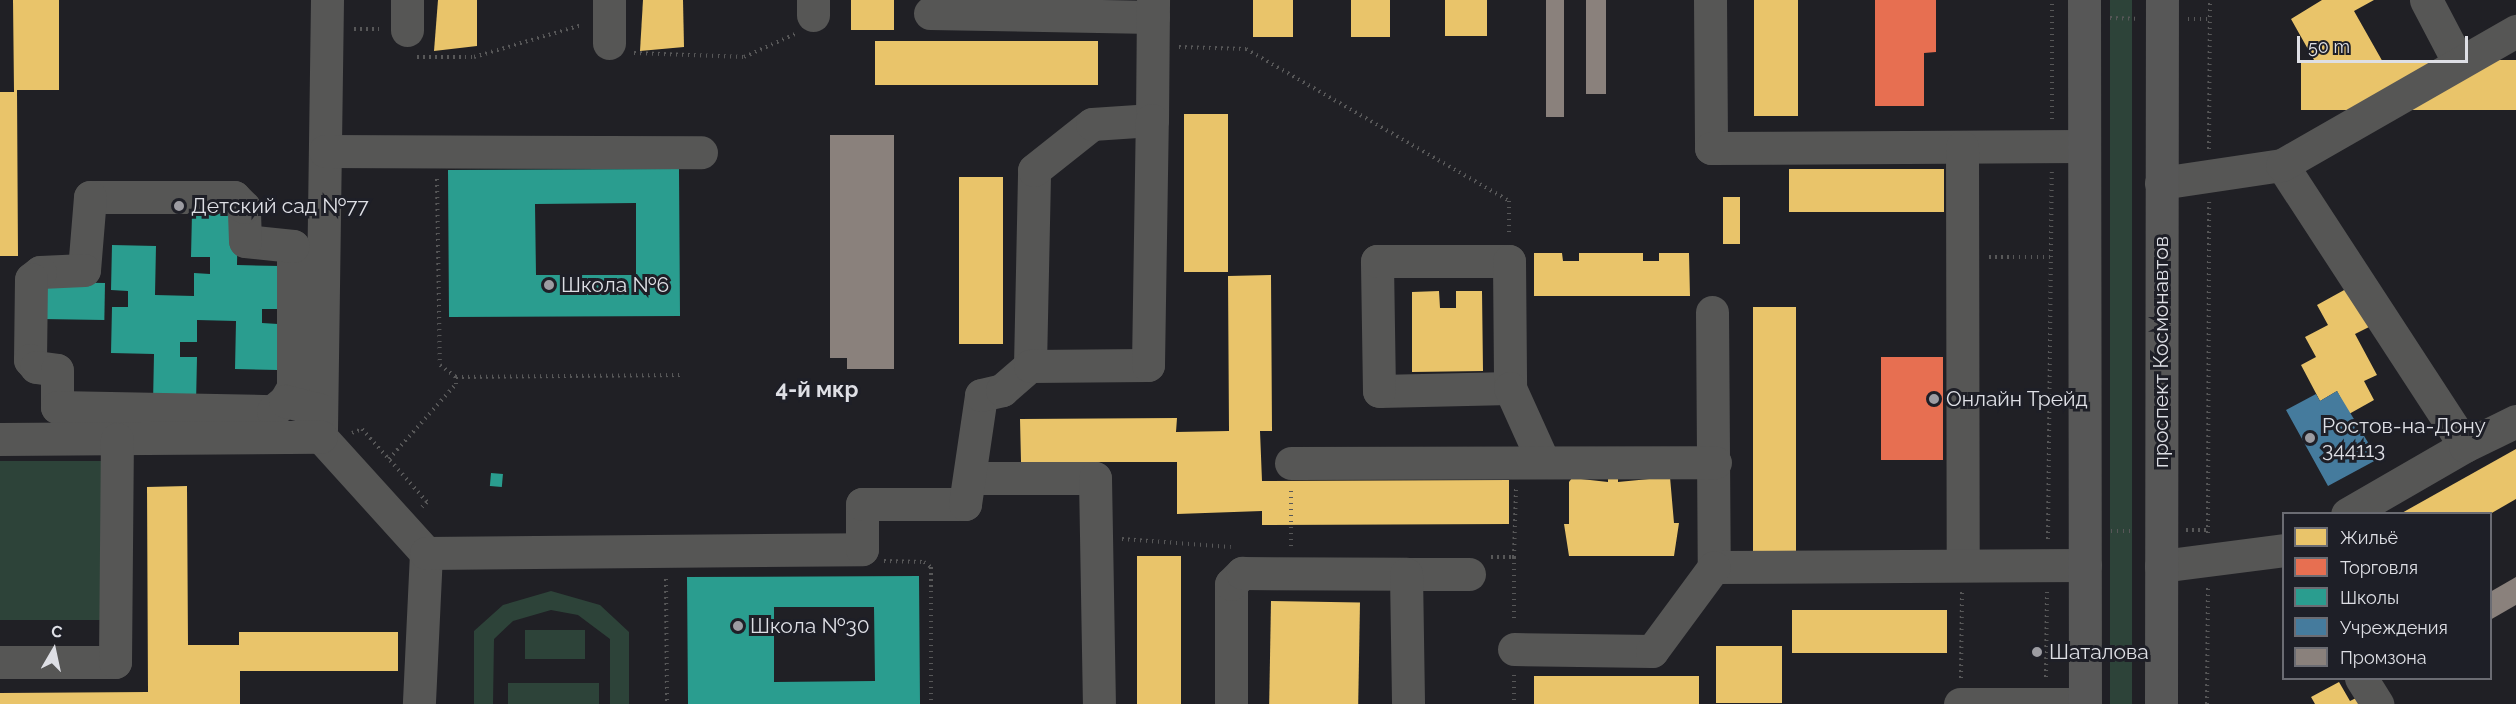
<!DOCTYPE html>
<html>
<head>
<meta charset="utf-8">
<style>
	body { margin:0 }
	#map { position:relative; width:2516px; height:704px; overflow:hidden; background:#202025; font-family:Raleway,sans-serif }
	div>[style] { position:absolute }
	.green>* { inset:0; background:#2d4339; transform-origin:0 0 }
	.homes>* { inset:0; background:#e9c46a; transform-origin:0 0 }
	.shops>* { inset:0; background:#e76f51; transform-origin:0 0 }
	.schools>* { inset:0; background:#2a9d8f; transform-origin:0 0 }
	.public>* { inset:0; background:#457b9d }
	.industry>* { inset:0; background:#8a817c; transform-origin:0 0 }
	.path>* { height:4px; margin-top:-2px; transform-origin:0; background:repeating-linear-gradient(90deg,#575758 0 1.5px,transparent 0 6px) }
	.minor>* { height:33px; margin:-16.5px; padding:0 16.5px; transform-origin:16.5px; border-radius:16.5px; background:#565655 }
	.major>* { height:33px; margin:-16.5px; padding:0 16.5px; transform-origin:16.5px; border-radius:16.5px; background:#575757 }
	.dots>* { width:16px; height:16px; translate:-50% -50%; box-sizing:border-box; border:3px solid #1e1f27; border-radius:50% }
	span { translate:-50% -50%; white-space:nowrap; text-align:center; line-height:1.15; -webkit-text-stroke:6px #1e1f27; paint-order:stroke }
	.poi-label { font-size:21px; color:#dedfe5 }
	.left { translate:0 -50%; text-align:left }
	.street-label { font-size:21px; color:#dedfe5 }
	.neighbourhood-label { font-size:22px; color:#dedfe5; font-weight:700 }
	.legend { position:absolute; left:2282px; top:512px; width:210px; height:168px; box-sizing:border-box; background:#1e1f27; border:2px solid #6b6c73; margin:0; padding:8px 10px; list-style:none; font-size:18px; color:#dedfe5 }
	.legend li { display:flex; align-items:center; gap:12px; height:30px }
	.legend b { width:30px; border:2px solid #6b6c73 }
	.north { position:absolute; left:24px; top:620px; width:60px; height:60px; -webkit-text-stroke:4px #1e1f27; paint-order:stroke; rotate:9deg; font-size:16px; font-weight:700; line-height:24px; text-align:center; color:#dedfe5 }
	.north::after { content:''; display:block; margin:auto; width:21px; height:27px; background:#dedfe5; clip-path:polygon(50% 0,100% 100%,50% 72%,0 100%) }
	.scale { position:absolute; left:2297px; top:36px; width:171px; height:27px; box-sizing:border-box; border:3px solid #dedfe5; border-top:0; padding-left:8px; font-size:18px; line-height:21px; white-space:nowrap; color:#dedfe5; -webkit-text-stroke:4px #1e1f27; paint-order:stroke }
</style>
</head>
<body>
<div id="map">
	<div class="green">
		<i style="left:2110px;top:0;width:22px;height:704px"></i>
		<i style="left:103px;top:461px;width:159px;height:103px;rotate:90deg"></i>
		<i style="clip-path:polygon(551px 591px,600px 605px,629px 632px,629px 704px,610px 704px,610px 639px,578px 615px,551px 610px,513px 621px,494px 639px,493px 704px,474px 704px,474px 631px,503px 605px)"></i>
		<i style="left:585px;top:630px;width:29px;height:60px;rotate:90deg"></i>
		<i style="left:508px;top:683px;width:91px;height:21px"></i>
	</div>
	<div class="homes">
		<i style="clip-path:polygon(13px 0,59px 0,59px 90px,17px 90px,18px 256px,0 256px,0 92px,14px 92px)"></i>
		<i style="clip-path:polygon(438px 0,477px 0,477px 46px,434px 51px)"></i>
		<i style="clip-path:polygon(643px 0,683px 0,684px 47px,640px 51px)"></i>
		<i style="left:851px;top:0;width:43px;height:30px"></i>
		<i style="left:1253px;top:0;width:40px;height:37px"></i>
		<i style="left:1351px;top:0;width:39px;height:37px"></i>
		<i style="left:1445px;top:0;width:42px;height:36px"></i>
		<i style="left:1754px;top:0;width:44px;height:116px"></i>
		<i style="clip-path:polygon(2322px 0,2374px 0,2354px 11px,2384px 64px,2332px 92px,2291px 19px)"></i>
		<i style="left:875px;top:41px;width:223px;height:44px"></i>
		<i style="left:2516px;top:60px;width:50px;height:215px;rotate:90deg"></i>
		<i style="left:1184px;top:114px;width:44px;height:158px"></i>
		<i style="left:1944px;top:169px;width:43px;height:155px;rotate:90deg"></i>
		<i style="left:959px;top:177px;width:44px;height:167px"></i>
		<i style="left:1723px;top:197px;width:17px;height:47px"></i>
		<i style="clip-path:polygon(1534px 253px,1562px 253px,1563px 261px,1579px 261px,1579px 253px,1643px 253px,1643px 261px,1659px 261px,1659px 253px,1689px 253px,1690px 296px,1534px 296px)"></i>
		<i style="clip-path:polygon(1271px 275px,1272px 431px,1260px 431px,1262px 481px,1509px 480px,1509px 524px,1262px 525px,1262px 511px,1177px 514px,1177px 462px,1021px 462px,1020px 419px,1177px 418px,1176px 432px,1229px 431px,1228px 276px)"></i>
		<i style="clip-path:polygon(2346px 289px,2377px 323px,2355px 334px,2377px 375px,2364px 381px,2374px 400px,2349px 414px,2337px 391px,2320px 401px,2301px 365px,2316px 357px,2305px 337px,2328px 325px,2317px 305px)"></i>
		<i style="clip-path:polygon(1439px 291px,1440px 308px,1456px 308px,1456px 291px,1482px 291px,1483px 371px,1412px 372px,1412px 292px)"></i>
		<i style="left:1753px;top:307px;width:43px;height:247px"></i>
		<i style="clip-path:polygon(2516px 449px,2516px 499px,2490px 514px,2400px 514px)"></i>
		<i style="clip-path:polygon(1608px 475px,1618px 475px,1618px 482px,1670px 477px,1674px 523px,1679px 523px,1674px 556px,1569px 556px,1564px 524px,1569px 524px,1569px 482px,1572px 478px,1608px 482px)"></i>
		<i style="clip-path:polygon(187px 486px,188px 645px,239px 645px,239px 632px,398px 632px,398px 671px,240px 671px,240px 704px,0 704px,0 693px,148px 692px,147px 487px)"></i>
		<i style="left:1181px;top:556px;width:148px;height:44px;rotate:90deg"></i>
		<i style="left:1271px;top:601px;width:89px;height:103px;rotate:1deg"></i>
		<i style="left:1947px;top:610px;width:43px;height:155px;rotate:90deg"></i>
		<i style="left:1782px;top:646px;width:57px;height:66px;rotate:90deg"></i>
		<i style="left:1534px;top:676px;width:165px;height:28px"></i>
		<i style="clip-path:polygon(2339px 682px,2350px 701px,2360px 696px,2364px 704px,2315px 704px,2311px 697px)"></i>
	</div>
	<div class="shops">
		<i style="clip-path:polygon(1875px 0,1936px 0,1936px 52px,1924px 53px,1924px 106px,1875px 106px)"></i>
		<i style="left:1881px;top:357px;width:62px;height:103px"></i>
	</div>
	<div class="schools">
		<i style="clip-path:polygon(evenodd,679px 169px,680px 316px,449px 317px,448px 170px,679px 169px,636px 203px,636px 275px,536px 275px,535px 204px,636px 203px)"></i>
		<i style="clip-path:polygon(192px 213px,238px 214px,237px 265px,280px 266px,279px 309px,262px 309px,262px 323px,278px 324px,278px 370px,235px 369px,236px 321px,197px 320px,197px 342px,180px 342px,180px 357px,197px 357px,196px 404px,153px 403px,154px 354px,111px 353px,112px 307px,128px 307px,128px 291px,111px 290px,112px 245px,156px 246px,155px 295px,194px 296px,194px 273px,210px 274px,210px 257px,191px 257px)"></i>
		<i style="left:42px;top:282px;width:63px;height:37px;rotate:1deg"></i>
		<i style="left:491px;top:473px;width:12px;height:13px;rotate:5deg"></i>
		<i style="clip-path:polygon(evenodd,919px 576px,920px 704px,688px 704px,687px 577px,919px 576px,774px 607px,874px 607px,875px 681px,774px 682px,774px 607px)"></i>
	</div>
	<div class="public">
		<i style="clip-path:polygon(2337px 391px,2378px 459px,2328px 486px,2286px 410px,2316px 394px,2320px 401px)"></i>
	</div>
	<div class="industry">
		<i style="left:1546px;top:0;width:18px;height:117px"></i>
		<i style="left:1586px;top:0;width:20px;height:94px"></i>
		<i style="clip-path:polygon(830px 135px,894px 135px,894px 369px,847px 369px,847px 358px,830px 358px)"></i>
		<i style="clip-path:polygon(2516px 577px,2516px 605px,2490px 620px,2490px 592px)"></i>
	</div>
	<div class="path">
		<i style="left:2110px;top:18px;width:25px;rotate:2deg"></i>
		<i style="left:2188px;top:19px;width:22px"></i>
		<i style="left:354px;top:29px;width:25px"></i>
		<i style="left:1179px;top:47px;width:67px;rotate:1.7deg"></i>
		<i style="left:1246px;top:49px;width:304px;rotate:30deg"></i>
		<i style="left:1509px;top:201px;width:35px;rotate:90deg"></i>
		<i style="left:634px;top:53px;width:110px;rotate:2.1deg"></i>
		<i style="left:744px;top:57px;width:56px;rotate:-24.3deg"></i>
		<i style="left:417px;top:57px;width:57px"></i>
		<i style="left:474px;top:57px;width:113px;rotate:-16.5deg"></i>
		<i style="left:2052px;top:119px;width:119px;rotate:-90deg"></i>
		<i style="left:2209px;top:149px;width:149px;rotate:-89.6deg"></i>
		<i style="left:437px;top:179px;width:186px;rotate:89.1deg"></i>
		<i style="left:440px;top:365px;width:20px;rotate:37deg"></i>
		<i style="left:456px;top:377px;width:225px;rotate:-0.5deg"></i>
		<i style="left:1989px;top:257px;width:62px"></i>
		<i style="left:352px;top:433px;width:11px;rotate:-22deg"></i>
		<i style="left:362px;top:429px;width:98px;rotate:48.3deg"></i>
		<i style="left:427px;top:502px;width:7px;rotate:135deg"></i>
		<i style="left:389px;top:459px;width:101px;rotate:-48.2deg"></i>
		<i style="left:456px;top:384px;width:7px;rotate:-90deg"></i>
		<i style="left:1291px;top:491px;width:55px;rotate:90deg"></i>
		<i style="left:2186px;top:530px;width:22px"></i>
		<i style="left:2111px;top:531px;width:23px"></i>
		<i style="left:2208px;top:533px;width:331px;rotate:-89.8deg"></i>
		<i style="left:1122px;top:539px;width:109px;rotate:4.2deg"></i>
		<i style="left:2048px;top:539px;width:367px;rotate:-89.4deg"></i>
		<i style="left:1491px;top:557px;width:23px"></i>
		<i style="left:1514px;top:557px;width:65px;rotate:90deg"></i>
		<i style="left:1514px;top:557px;width:68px;rotate:-88.3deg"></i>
		<i style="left:884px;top:561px;width:40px;rotate:1.4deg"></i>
		<i style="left:924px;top:562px;width:9px;rotate:36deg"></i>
		<i style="left:931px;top:567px;width:137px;rotate:90deg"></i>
		<i style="left:666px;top:579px;width:125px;rotate:89.5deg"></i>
		<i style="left:1514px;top:675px;width:29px;rotate:90deg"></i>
		<i style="left:2046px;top:677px;width:85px;rotate:-89.3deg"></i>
		<i style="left:1961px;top:678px;width:86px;rotate:-89.3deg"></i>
		<i style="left:2207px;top:704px;width:118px;rotate:-89.5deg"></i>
	</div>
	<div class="minor">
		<i style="left:327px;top:0;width:437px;rotate:90.8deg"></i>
		<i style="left:321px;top:437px;width:156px;rotate:47.8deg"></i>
		<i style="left:426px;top:553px;width:151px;rotate:92.7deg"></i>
		<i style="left:609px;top:0;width:43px;rotate:90deg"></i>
		<i style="left:1710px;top:0;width:148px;rotate:89.6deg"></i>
		<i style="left:1711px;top:148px;width:373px;rotate:-0.3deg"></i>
		<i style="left:2426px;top:0;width:71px;rotate:62.4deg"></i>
		<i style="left:930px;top:13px;width:223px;rotate:1deg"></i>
		<i style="left:813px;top:15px;width:15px;rotate:-90deg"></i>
		<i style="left:407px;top:30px;width:30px;rotate:-90deg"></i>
		<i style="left:1962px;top:147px;width:418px;rotate:89.9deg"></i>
		<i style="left:325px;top:151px;width:376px;rotate:0.2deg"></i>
		<i style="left:2282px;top:165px;width:335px;rotate:56.9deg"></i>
		<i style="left:2465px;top:446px;width:136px;rotate:150deg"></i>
		<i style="left:2161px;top:183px;width:122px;rotate:-8.5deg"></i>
		<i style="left:2282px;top:165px;width:270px;rotate:-29.8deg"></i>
		<i style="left:1712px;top:312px;width:255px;rotate:89.6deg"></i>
		<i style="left:1714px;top:567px;width:371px;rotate:-0.3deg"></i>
		<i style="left:1030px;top:366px;width:196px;rotate:-88.8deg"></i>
		<i style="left:1034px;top:170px;width:74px;rotate:-38.4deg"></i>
		<i style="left:1092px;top:124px;width:60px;rotate:-3.8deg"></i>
		<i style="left:1152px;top:120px;width:120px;rotate:-89.5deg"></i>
		<i style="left:1510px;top:388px;width:131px;rotate:178.7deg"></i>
		<i style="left:1379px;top:391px;width:130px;rotate:-90.9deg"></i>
		<i style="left:1377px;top:261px;width:132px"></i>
		<i style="left:1509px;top:261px;width:127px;rotate:89.5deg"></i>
		<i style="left:1510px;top:388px;width:78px;rotate:65.7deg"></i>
		<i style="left:285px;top:401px;width:16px;rotate:-60deg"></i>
		<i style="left:293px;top:387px;width:141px;rotate:-90deg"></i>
		<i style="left:293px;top:246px;width:48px;rotate:-174.1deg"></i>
		<i style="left:245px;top:241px;width:34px;rotate:-92deg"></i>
		<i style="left:244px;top:207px;width:14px;rotate:-135deg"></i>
		<i style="left:234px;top:197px;width:144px;rotate:180deg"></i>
		<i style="left:90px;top:197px;width:73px;rotate:94.7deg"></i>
		<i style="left:84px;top:270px;width:44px;rotate:177.4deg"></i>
		<i style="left:40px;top:272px;width:11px;rotate:142deg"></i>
		<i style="left:31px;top:279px;width:81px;rotate:90.7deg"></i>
		<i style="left:30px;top:360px;width:9px;rotate:49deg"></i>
		<i style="left:36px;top:367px;width:21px;rotate:8deg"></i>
		<i style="left:57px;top:370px;width:37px;rotate:90deg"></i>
		<i style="left:57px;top:407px;width:216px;rotate:1.1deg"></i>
		<i style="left:273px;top:411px;width:16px;rotate:-40deg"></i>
		<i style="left:285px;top:401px;width:37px;rotate:14deg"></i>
		<i style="left:0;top:439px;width:321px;rotate:-0.4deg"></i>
		<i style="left:2465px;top:446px;width:57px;rotate:-26.1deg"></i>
		<i style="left:1291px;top:463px;width:424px;rotate:-0.1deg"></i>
		<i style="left:970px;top:478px;width:125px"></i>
		<i style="left:1095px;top:478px;width:226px;rotate:89deg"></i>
		<i style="left:426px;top:553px;width:436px;rotate:-0.5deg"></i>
		<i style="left:862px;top:549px;width:45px;rotate:-90deg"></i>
		<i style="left:862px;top:504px;width:103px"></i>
		<i style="left:965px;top:504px;width:110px;rotate:-81.6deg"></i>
		<i style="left:981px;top:395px;width:22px;rotate:-13deg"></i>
		<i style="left:1002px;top:390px;width:37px;rotate:-41deg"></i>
		<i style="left:1030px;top:366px;width:118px;rotate:-0.5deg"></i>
		<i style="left:1148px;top:365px;width:245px;rotate:-89.1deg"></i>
		<i style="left:2161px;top:566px;width:124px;rotate:-7.4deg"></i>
		<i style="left:1406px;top:574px;width:63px"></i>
		<i style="left:1514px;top:649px;width:138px;rotate:0.8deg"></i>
		<i style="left:1652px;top:651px;width:104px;rotate:-53.6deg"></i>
		<i style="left:0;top:662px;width:115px"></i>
		<i style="left:115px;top:662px;width:223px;rotate:-89.5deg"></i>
		<i style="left:2361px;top:678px;width:31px;rotate:58deg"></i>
		<i style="left:1231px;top:704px;width:120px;rotate:-90deg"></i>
		<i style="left:1231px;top:584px;width:16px;rotate:-45deg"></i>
		<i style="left:1242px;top:573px;width:164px;rotate:0.3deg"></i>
		<i style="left:1406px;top:574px;width:130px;rotate:89.1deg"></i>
		<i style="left:1960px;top:704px;width:125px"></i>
	</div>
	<div class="major">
		<i style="left:2084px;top:0;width:704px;rotate:89.92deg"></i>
		<i style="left:2161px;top:704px;width:704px;rotate:-89.92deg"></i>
	</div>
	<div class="dots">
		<i style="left:179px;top:206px;background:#9c9ca2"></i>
		<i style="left:549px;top:285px;background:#9c9ca2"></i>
		<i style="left:1934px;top:399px;background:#9c9ca2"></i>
		<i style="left:2310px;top:438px;background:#9c9ca2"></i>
		<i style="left:738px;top:626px;background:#9c9ca2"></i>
		<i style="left:2037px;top:652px;background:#9c9ca2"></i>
	</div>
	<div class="poi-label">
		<span class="left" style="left:191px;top:206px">Детский сад №77</span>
		<span class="left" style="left:561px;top:285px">Школа №6</span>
		<span class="left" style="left:1946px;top:399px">Онлайн Трейд</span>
		<span class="left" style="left:2322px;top:438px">Ростов-на-Дону<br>344113</span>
		<span class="left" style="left:750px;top:626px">Школа №30</span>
		<span class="left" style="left:2049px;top:652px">Шаталова</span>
	</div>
	<div class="street-label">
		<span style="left:2161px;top:352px;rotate:-90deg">проспект Космонавтов</span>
	</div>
	<div class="neighbourhood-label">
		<span style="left:817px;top:390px">4-й мкр</span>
	</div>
	<ul class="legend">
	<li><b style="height:16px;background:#e9c46a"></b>Жильё</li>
	<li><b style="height:16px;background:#e76f51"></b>Торговля</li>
	<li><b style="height:16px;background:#2a9d8f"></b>Школы</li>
	<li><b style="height:16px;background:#457b9d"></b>Учреждения</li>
	<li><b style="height:16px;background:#8a817c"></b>Промзона</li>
	</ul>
	<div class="north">С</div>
	<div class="scale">50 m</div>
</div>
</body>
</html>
